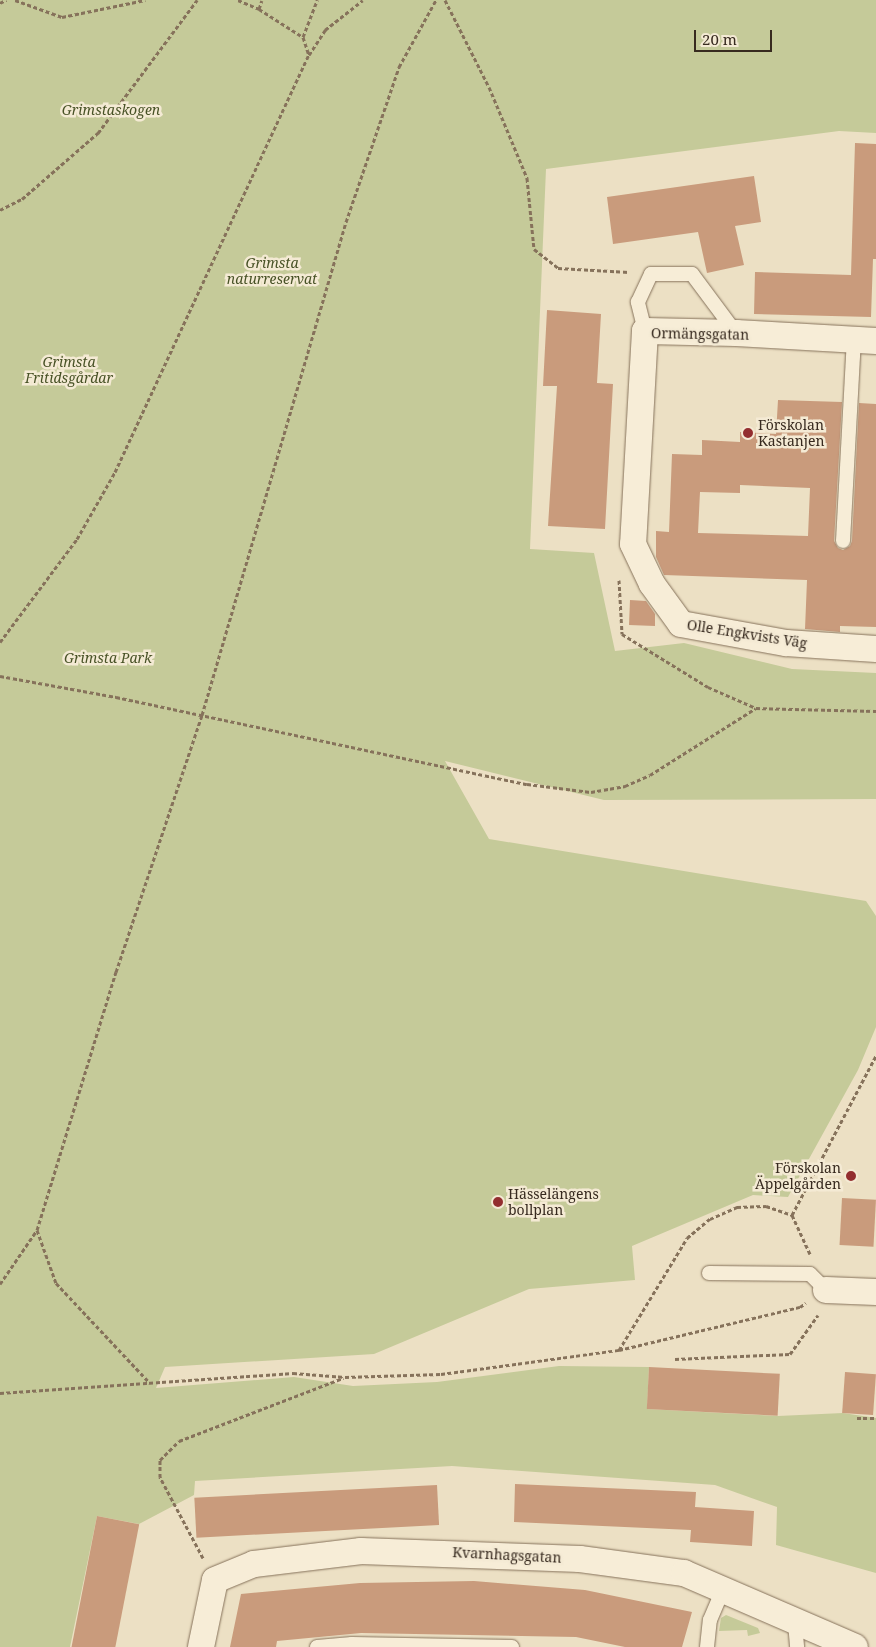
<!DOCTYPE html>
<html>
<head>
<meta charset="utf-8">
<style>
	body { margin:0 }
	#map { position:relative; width:876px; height:1647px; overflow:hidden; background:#ece0c4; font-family:"Noto Serif",serif }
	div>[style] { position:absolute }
	.green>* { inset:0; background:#c5ca99 }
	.building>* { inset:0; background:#c99b7c; transform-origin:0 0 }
	.path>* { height:3px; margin-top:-1.5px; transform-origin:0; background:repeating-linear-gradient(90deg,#86725b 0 4px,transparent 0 6.5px) }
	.roads { filter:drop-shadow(0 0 1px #86725b) drop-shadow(0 0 1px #86725b) }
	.lane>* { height:14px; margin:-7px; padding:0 7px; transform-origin:7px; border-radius:7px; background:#f7edd7 }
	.street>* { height:26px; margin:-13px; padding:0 13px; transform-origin:13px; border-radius:13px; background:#f7edd7 }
	.dots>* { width:14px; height:14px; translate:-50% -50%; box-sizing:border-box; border:2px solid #f4ead4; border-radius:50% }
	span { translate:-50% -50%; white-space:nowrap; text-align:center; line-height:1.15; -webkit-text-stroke:5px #f4ead4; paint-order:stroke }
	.park-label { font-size:14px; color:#485226; font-style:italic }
	.street-label { font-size:14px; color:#372a1f }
	.poi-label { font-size:14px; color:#372a1f }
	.left { translate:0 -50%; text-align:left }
	.right { translate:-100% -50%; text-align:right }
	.scale { position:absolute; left:694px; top:30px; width:78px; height:22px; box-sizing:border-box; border:2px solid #372a1f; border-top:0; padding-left:6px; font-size:15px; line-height:18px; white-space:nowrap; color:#372a1f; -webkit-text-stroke:4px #f4ead4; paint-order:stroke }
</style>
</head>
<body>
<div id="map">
	<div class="green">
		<i style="clip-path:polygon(0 0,876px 0,876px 133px,839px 131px,546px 169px,530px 549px,594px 553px,615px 651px,684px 643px,792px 669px,876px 673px,876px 799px,604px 800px,445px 761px,489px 839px,866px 901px,876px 916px,876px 1027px,858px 1070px,788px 1197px,753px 1195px,632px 1246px,635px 1280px,529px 1289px,374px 1354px,165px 1367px,156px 1388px,294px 1377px,353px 1386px,437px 1382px,559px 1366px,649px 1367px,647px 1409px,778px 1416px,843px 1413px,876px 1418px,876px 1573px,776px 1545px,777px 1507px,715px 1485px,452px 1466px,195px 1481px,194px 1495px,139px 1524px,97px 1516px,70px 1647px,0 1647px)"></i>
		<i style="clip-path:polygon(726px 1615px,758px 1628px,760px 1633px,748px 1636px,747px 1630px,719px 1631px,721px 1618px)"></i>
	</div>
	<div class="building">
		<i style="clip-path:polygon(855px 143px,876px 144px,876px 259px,873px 259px,871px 317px,754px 314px,755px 272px,851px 275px)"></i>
		<i style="clip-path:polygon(754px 176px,761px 222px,735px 226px,744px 265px,707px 273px,698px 232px,613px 244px,607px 197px)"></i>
		<i style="clip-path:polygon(547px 310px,601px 314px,597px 383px,613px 384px,605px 529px,548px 526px,557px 386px,543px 386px)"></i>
		<i style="clip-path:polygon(evenodd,778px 400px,842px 402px,834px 541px,838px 548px,843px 550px,850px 546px,852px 541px,859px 403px,876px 404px,876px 627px,840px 626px,840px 632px,805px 629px,807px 580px,664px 575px,656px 557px,656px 531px,669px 532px,672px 454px,702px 455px,702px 440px,740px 442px,740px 432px,776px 434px,778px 400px,740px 485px,810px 488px,808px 536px,698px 533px,700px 492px,740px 493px,740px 485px)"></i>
		<i style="clip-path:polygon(630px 600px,646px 601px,655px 614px,655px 626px,629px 625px)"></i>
		<i style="left:842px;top:1198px;width:34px;height:47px;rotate:3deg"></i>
		<i style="left:649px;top:1367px;width:131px;height:42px;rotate:3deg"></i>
		<i style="left:845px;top:1372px;width:31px;height:41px;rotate:4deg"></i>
		<i style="clip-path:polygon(515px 1484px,696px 1492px,695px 1507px,754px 1511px,752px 1546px,690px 1542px,691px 1530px,514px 1522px)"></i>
		<i style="left:437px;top:1485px;width:40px;height:243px;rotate:87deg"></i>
		<i style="left:97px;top:1516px;width:43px;height:134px;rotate:11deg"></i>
		<i style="clip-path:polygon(474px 1581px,585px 1590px,692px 1612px,682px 1647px,625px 1647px,576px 1637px,361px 1633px,277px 1641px,276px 1647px,230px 1647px,241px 1594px,360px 1583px)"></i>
	</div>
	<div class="path">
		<i style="left:15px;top:0;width:50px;rotate:19.9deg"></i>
		<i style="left:62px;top:17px;width:85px;rotate:-11.6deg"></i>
		<i style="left:238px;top:0;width:23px;rotate:23deg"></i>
		<i style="left:259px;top:9px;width:52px;rotate:32.5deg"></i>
		<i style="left:303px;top:37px;width:19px;rotate:72deg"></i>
		<i style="left:445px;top:0;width:97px;rotate:63.2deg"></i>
		<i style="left:489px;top:87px;width:99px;rotate:67.3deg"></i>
		<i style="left:527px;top:178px;width:71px;rotate:84.4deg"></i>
		<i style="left:534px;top:249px;width:31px;rotate:38deg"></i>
		<i style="left:558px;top:268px;width:71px;rotate:3.2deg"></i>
		<i style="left:0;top:3px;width:7px;rotate:-27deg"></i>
		<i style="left:259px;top:9px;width:9px;rotate:-72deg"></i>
		<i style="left:303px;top:37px;width:40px;rotate:-69deg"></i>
		<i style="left:0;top:210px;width:25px;rotate:-27deg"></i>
		<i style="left:22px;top:199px;width:101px;rotate:-41deg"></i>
		<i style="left:98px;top:133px;width:166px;rotate:-53.3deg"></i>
		<i style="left:619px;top:580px;width:54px;rotate:86.8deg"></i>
		<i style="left:622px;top:634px;width:101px;rotate:31.6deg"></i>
		<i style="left:708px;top:687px;width:52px;rotate:23.6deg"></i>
		<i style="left:0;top:642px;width:129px;rotate:-53.2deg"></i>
		<i style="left:77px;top:539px;width:77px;rotate:-60.4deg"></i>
		<i style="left:115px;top:472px;width:460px;rotate:-65.1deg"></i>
		<i style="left:309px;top:55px;width:30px;rotate:-57deg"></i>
		<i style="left:325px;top:30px;width:48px;rotate:-38.3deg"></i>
		<i style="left:0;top:676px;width:118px;rotate:10.3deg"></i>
		<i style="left:116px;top:697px;width:420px;rotate:12deg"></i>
		<i style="left:527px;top:784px;width:64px;rotate:7.1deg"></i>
		<i style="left:591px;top:792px;width:35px;rotate:-10deg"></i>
		<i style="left:625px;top:786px;width:27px;rotate:-24deg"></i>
		<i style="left:650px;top:775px;width:125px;rotate:-32.3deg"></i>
		<i style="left:756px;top:708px;width:120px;rotate:1.4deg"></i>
		<i style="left:37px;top:1230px;width:56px;rotate:70.3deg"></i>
		<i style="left:56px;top:1283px;width:137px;rotate:46.8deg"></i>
		<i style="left:810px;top:1254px;width:43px;rotate:-114.8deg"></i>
		<i style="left:792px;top:1215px;width:180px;rotate:-62.2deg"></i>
		<i style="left:0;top:1284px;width:65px;rotate:-55.6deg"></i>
		<i style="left:37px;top:1230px;width:270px;rotate:-73deg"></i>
		<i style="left:116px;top:972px;width:271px;rotate:-71.5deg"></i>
		<i style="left:202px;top:715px;width:514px;rotate:-73.72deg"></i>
		<i style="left:346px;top:222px;width:164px;rotate:-71.1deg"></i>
		<i style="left:399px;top:67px;width:77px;rotate:-61.1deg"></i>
		<i style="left:619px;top:1350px;width:131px;rotate:-58.7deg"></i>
		<i style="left:687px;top:1238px;width:30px;rotate:-40deg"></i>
		<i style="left:710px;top:1219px;width:30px;rotate:-24deg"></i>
		<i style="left:737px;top:1207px;width:29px;rotate:-2deg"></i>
		<i style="left:766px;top:1206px;width:28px;rotate:19deg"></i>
		<i style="left:675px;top:1359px;width:115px;rotate:-2.5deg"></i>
		<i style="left:790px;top:1354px;width:48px;rotate:-54.3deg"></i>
		<i style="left:0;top:1393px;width:294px;rotate:-3.9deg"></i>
		<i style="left:293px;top:1373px;width:52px;rotate:4.4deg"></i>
		<i style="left:345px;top:1377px;width:96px;rotate:-1.8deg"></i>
		<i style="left:441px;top:1374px;width:180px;rotate:-7.7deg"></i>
		<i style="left:619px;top:1350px;width:186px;rotate:-13.4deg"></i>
		<i style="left:800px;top:1307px;width:7px;rotate:-34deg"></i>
		<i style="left:857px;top:1418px;width:19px"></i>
		<i style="left:203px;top:1558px;width:92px;rotate:-118deg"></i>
		<i style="left:160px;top:1477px;width:17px;rotate:-90deg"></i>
		<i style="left:160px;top:1460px;width:27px;rotate:-45deg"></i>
		<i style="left:179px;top:1441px;width:176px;rotate:-21deg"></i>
	</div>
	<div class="roads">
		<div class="lane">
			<i style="left:645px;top:331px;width:30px;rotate:-104deg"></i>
			<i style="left:638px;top:302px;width:31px;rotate:-65deg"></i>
			<i style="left:651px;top:274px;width:41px"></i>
			<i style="left:692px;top:274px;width:74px;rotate:53.3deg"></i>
			<i style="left:843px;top:541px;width:201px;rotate:-86.9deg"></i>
			<i style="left:709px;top:1273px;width:101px;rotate:0.6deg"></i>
			<i style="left:810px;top:1274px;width:23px;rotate:45deg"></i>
			<i style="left:795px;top:1623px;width:24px;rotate:85deg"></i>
			<i style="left:317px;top:1647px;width:35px;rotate:-5deg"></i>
			<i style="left:352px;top:1644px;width:160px;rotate:1.1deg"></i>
			<i style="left:707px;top:1647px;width:27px;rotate:-84deg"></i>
			<i style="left:710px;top:1620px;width:34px;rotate:-67deg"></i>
		</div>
		<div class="street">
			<i style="left:876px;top:341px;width:140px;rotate:-176.7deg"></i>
			<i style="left:736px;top:333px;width:91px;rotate:-178.7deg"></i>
			<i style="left:645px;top:331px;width:213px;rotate:93.2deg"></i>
			<i style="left:633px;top:544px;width:44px;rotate:64.6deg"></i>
			<i style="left:652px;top:584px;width:49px;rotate:54.1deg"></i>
			<i style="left:681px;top:624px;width:107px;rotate:10.3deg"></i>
			<i style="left:786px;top:643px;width:90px;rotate:3.8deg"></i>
			<i style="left:826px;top:1290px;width:50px;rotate:2.3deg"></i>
			<i style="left:201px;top:1647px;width:68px;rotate:-78.2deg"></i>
			<i style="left:215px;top:1580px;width:42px;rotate:-22.3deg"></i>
			<i style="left:254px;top:1564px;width:108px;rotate:-6.9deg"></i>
			<i style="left:361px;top:1551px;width:219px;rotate:2.1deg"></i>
			<i style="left:580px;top:1559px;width:105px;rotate:7.7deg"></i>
			<i style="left:684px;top:1573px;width:186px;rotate:23.4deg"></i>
		</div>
	</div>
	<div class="dots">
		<i style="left:748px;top:433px;background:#932e2f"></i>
		<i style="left:851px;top:1176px;background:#932e2f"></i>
		<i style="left:498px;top:1202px;background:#932e2f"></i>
	</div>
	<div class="park-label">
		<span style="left:111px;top:110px">Grimstaskogen</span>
		<span style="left:272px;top:271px">Grimsta<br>naturreservat</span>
		<span style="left:69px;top:370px">Grimsta<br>Fritidsgårdar</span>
		<span style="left:108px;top:658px">Grimsta Park</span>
	</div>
	<div class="street-label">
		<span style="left:700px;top:334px;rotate:1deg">Ormängsgatan</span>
		<span style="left:747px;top:634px;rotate:9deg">Olle Engkvists Väg</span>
		<span style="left:507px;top:1555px;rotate:3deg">Kvarnhagsgatan</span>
	</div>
	<div class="poi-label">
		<span class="left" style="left:758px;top:433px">Förskolan<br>Kastanjen</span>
		<span class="right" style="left:841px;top:1176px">Förskolan<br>Äppelgården</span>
		<span class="left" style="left:508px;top:1202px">Hässelängens<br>bollplan</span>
	</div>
	<div class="scale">20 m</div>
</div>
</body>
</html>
